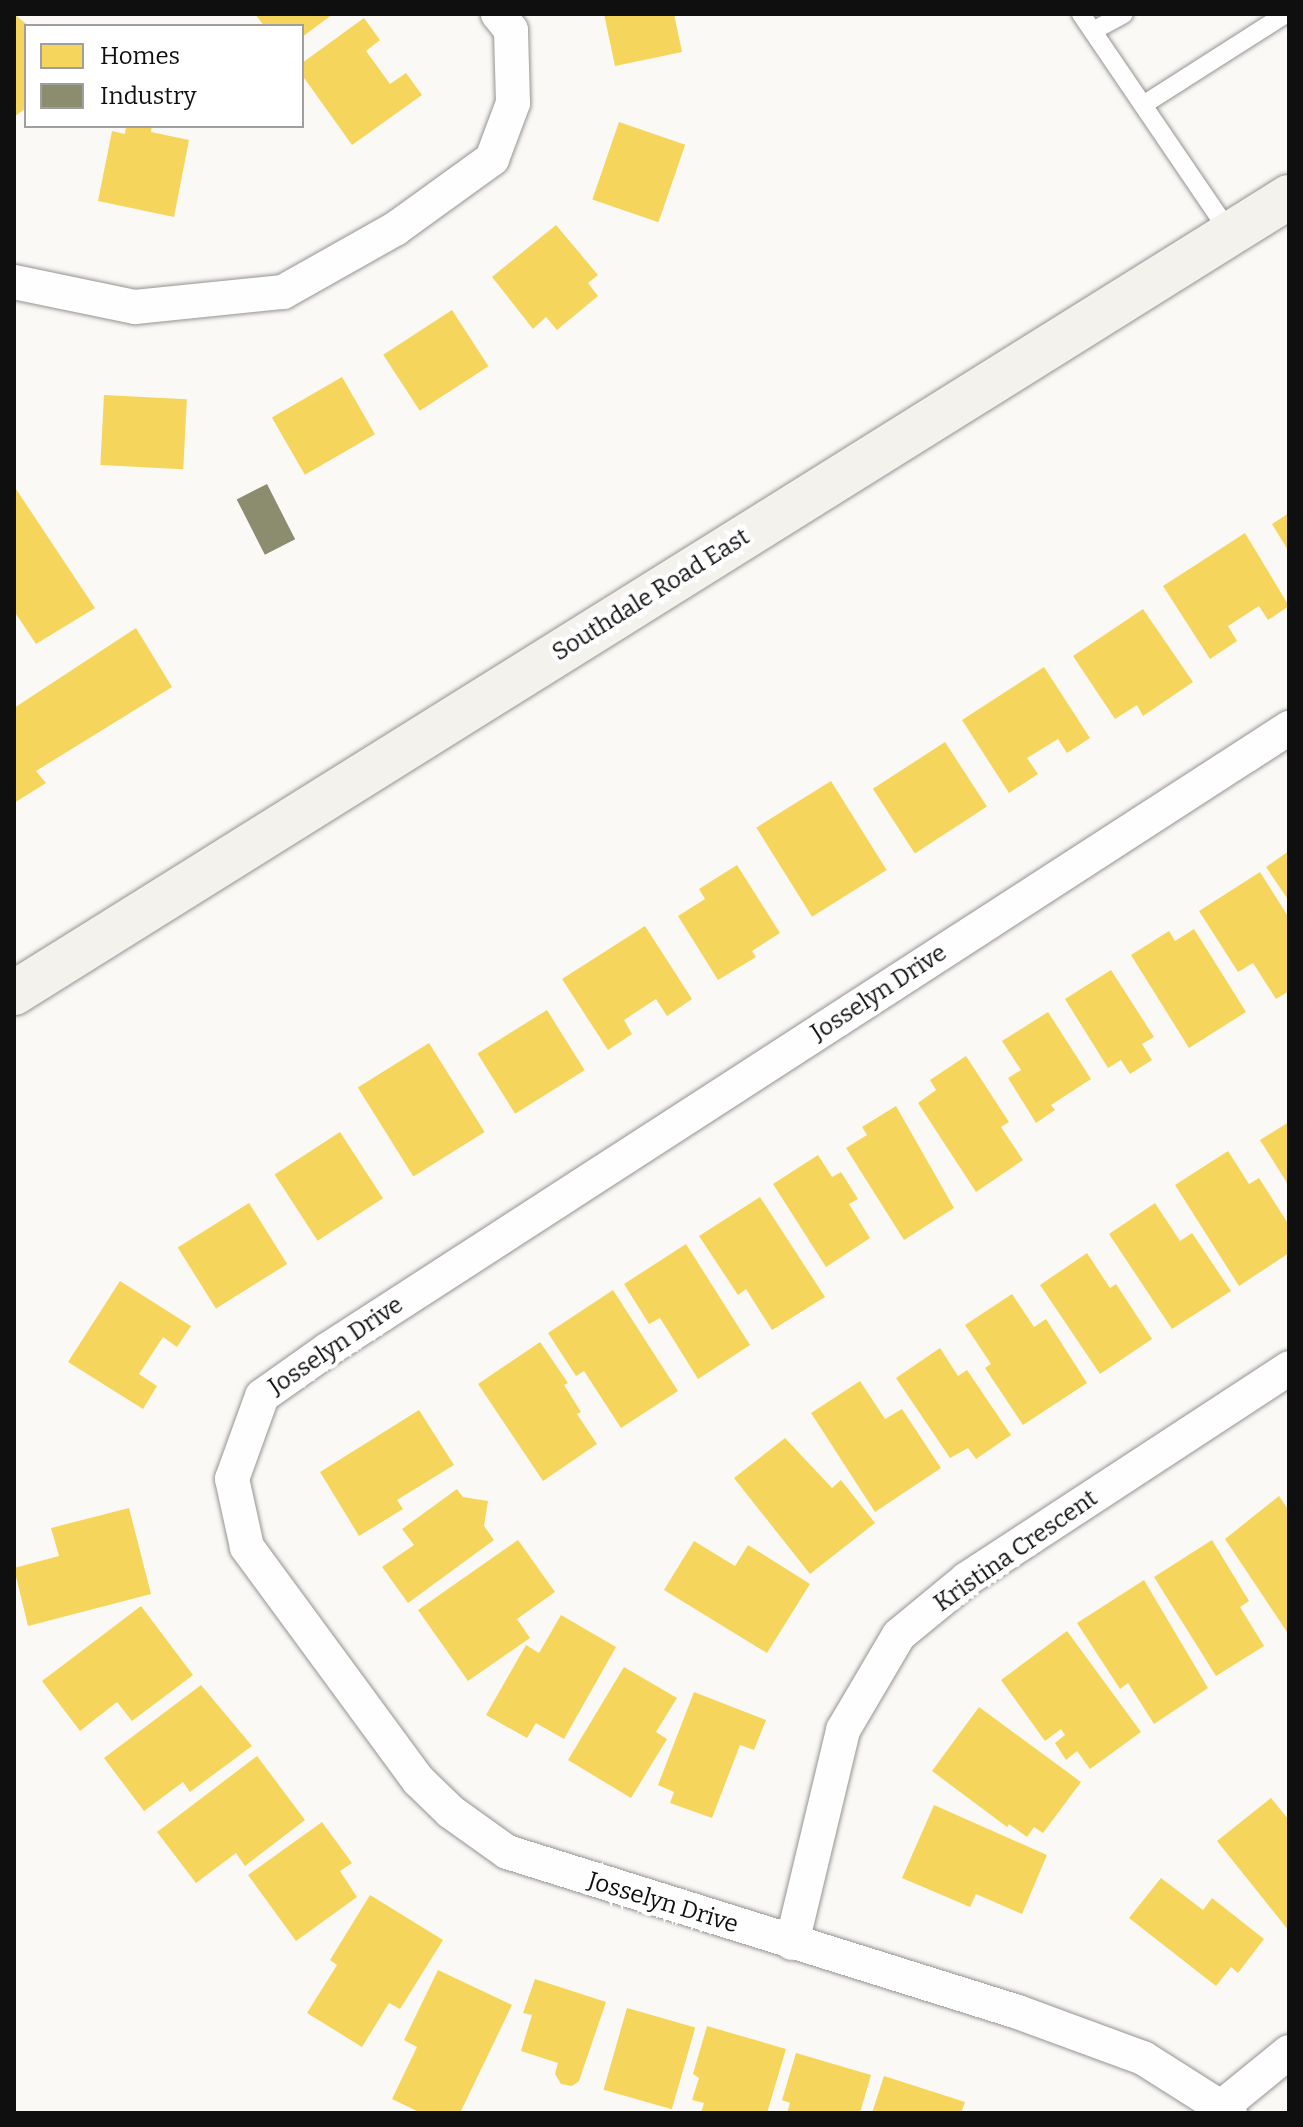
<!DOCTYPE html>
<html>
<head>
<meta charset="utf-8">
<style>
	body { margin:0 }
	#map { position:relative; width:1303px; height:2127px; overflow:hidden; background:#fbf9f5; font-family:Bitter,serif }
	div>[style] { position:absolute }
	.homes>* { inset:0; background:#f6d55c; transform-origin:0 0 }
	.industry>* { inset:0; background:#8c8c6e; transform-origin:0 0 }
	.roads { filter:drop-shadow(0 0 2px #959493) drop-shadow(0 0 2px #959493) }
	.lane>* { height:18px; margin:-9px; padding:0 9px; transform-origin:9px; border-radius:9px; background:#fefefe }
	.street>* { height:34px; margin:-17px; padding:0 17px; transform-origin:17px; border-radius:17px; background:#fefefe }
	.secondary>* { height:44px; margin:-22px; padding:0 22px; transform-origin:22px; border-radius:22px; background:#f4f2ec }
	span { translate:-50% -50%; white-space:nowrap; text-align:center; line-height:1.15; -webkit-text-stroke:8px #fff; paint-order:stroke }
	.street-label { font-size:24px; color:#0f0f0f }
	.frame { position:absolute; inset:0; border:16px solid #0f0f0f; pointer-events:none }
	.legend { position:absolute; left:24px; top:24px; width:280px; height:104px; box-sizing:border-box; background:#fff; border:2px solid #9f9f9f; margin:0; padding:10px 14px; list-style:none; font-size:24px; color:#0f0f0f }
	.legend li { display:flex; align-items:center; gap:16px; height:40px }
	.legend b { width:40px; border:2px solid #9f9f9f }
</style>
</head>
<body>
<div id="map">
	<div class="homes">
		<i style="clip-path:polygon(14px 14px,29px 26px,26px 108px,14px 117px)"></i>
		<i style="clip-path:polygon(255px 14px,333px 14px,302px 37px,302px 26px,264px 26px)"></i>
		<i style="clip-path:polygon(604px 14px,674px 14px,682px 52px,615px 66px)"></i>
		<i style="clip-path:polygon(364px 18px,380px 40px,366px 51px,390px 84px,406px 73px,422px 95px,352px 145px,302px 75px,302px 63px)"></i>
		<i style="left:619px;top:122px;width:70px;height:82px;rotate:19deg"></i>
		<i style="clip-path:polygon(126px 126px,152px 126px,151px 132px,189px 140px,174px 217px,98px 201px,112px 131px,125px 134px)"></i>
		<i style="clip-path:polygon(556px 225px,598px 275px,588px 283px,598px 296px,557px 330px,546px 317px,533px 329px,492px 277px)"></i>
		<i style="left:452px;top:310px;width:67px;height:82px;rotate:57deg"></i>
		<i style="left:342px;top:377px;width:66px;height:81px;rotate:60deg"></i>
		<i style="left:104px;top:395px;width:83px;height:70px;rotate:3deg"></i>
		<i style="clip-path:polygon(14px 486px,95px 608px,36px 644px,14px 611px)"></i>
		<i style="clip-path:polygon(1289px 513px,1289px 552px,1272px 524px)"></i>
		<i style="clip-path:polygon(1245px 533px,1289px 606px,1268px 620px,1259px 606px,1228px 626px,1237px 641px,1210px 659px,1163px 586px)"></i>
		<i style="clip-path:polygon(1143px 609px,1193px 682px,1143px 716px,1137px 705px,1115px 719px,1073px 656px)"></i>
		<i style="clip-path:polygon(136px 628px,172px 687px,36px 771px,46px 783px,14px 803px,14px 708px)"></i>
		<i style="clip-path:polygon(1044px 667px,1090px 738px,1067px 753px,1058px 739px,1027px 758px,1038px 774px,1009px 793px,962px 720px)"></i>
		<i style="left:945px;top:742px;width:77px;height:86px;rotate:57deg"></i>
		<i style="left:831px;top:781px;width:105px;height:88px;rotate:58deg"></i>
		<i style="clip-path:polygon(1289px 851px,1289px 901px,1266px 867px)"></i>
		<i style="clip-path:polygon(737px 865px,780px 933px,752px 951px,756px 957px,718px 980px,678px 916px,705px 899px,699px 889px)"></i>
		<i style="clip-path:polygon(1260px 872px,1289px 918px,1289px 991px,1276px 999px,1253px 963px,1238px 972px,1199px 911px)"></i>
		<i style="clip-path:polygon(645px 926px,692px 999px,667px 1016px,656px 999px,624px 1020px,632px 1034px,608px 1050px,562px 979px)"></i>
		<i style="clip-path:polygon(1194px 929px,1246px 1012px,1189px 1048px,1131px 955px,1169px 931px,1175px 941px)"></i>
		<i style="clip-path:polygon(1111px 970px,1154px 1037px,1142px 1044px,1152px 1060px,1130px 1074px,1121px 1060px,1108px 1068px,1065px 999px)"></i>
		<i style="left:547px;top:1010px;width:71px;height:82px;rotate:58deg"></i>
		<i style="clip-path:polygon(1048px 1012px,1091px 1079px,1051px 1105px,1055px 1110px,1036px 1123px,1008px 1078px,1021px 1070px,1002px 1041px)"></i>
		<i style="left:429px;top:1043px;width:105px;height:84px;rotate:58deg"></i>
		<i style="clip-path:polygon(966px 1056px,1009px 1122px,1001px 1127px,1023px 1160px,976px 1192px,918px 1103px,936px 1090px,930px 1080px)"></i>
		<i style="clip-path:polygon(896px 1106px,954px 1208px,904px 1240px,846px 1148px,867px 1135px,862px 1127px)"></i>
		<i style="clip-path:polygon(1289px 1122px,1289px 1186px,1260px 1140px)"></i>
		<i style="left:340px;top:1132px;width:79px;height:78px;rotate:57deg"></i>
		<i style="clip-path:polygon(1228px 1151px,1249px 1184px,1259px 1178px,1289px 1225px,1289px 1253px,1239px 1286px,1175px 1185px)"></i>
		<i style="clip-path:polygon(818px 1155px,832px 1177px,841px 1172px,858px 1199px,849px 1204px,870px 1238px,826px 1267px,773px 1184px)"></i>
		<i style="clip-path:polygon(760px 1197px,825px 1297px,772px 1330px,746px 1289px,738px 1295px,699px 1236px)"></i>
		<i style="left:249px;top:1203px;width:72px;height:84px;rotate:58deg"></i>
		<i style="clip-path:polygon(1155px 1203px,1180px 1241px,1192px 1233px,1231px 1291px,1172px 1329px,1109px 1234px)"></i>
		<i style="clip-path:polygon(686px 1244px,750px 1345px,698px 1379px,660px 1318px,649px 1324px,624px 1284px)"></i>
		<i style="clip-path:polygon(1087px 1253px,1110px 1288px,1116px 1284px,1152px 1339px,1100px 1374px,1040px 1285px)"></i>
		<i style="clip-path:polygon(120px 1281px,191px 1326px,177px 1347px,163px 1337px,139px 1374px,157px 1386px,143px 1409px,68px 1362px)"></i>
		<i style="clip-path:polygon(613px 1290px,678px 1391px,621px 1428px,584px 1371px,576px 1376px,548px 1333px)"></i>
		<i style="clip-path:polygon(1012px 1294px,1034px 1327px,1046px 1319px,1087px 1383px,1023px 1425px,985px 1368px,991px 1364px,965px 1325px)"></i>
		<i style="clip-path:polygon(540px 1342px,568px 1383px,564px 1385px,581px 1412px,577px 1414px,597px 1444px,543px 1481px,478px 1384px)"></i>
		<i style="clip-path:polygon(940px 1348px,958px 1376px,967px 1370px,1011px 1435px,976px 1459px,968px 1448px,950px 1458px,896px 1378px)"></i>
		<i style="clip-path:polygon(860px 1381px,885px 1419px,902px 1409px,941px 1468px,875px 1512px,811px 1413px)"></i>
		<i style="clip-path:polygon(419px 1410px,454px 1465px,397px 1500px,403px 1509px,359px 1536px,320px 1472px)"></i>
		<i style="clip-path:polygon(785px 1438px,832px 1488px,841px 1480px,875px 1523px,810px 1574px,734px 1478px)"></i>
		<i style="clip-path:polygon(457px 1489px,463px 1497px,488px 1501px,484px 1526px,494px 1540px,408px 1603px,382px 1567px,414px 1545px,402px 1529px)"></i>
		<i style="clip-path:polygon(1279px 1496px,1289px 1511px,1289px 1635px,1225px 1539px)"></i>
		<i style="clip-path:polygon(129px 1508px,151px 1594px,28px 1626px,14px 1568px,59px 1556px,51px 1528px)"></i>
		<i style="clip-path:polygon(518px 1540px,555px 1592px,517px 1619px,530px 1638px,468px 1681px,418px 1610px)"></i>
		<i style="clip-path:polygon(1212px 1540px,1249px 1601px,1240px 1607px,1264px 1646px,1216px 1676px,1154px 1577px)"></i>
		<i style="clip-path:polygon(694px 1541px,735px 1566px,748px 1545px,810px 1584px,767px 1653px,664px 1590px)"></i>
		<i style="clip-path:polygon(1144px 1580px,1208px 1688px,1154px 1724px,1128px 1683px,1120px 1689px,1077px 1623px)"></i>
		<i style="clip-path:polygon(141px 1606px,193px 1675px,132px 1721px,117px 1702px,80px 1731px,42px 1681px)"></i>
		<i style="clip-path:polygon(561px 1615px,616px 1647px,564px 1739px,536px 1723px,527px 1738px,486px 1715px,526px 1645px,539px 1653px)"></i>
		<i style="clip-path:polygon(1067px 1631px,1141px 1732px,1090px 1769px,1077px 1751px,1066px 1760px,1055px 1743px,1065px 1735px,1061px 1729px,1045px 1741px,1001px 1680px)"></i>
		<i style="clip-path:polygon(624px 1667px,677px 1698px,656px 1732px,667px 1739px,631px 1798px,568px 1760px)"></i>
		<i style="clip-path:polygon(201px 1685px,252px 1746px,190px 1792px,183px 1782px,144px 1811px,104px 1758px)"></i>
		<i style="clip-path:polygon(694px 1692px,766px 1720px,754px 1750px,740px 1745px,712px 1818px,670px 1803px,674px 1792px,658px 1785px)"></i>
		<i style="clip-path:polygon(979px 1707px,1081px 1782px,1043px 1833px,1034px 1827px,1027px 1837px,1009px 1824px,1007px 1827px,932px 1771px)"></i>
		<i style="clip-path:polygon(257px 1756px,305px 1820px,245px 1866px,236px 1853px,196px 1883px,157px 1832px)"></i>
		<i style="clip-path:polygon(1271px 1798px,1289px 1820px,1289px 1931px,1217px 1841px)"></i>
		<i style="clip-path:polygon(934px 1805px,1047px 1855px,1022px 1914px,976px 1894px,970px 1907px,902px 1878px)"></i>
		<i style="clip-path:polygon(322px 1822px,352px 1863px,340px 1871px,357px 1897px,296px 1941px,248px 1875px)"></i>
		<i style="clip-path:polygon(1161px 1878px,1203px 1910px,1212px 1898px,1264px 1939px,1238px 1973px,1231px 1967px,1216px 1986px,1129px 1918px)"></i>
		<i style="clip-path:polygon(370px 1895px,443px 1940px,400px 2009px,389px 2003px,362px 2047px,307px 2013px,337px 1965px,330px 1960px)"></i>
		<i style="clip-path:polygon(438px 1970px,512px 2005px,460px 2113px,421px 2113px,392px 2099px,417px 2047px,404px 2040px)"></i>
		<i style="clip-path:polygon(535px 1979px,606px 2002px,579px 2081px,572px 2086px,561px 2084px,555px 2074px,558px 2063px,521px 2051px,532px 2015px,523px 2013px)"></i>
		<i style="left:627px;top:2008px;width:71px;height:85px;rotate:16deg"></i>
		<i style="clip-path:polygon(707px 2026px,786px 2049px,767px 2113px,701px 2113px,704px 2103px,692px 2100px,699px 2078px,693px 2074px)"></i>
		<i style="clip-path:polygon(796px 2053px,871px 2075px,860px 2113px,787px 2113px,790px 2103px,782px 2100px)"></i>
		<i style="clip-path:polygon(884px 2076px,965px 2102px,961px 2113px,872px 2113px)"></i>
	</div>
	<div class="industry">
		<i style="left:267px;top:484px;width:62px;height:34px;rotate:63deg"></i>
	</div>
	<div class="roads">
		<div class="lane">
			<i style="left:1081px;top:14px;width:265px;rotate:55.8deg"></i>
			<i style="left:1093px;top:31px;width:35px;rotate:-29deg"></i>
			<i style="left:1143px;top:105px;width:169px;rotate:-32.5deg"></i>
		</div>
		<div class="street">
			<i style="left:14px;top:282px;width:124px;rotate:11.7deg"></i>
			<i style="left:135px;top:307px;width:149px;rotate:-5.8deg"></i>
			<i style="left:283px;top:292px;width:129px;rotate:-29.4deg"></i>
			<i style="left:395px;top:229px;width:120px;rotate:-35.8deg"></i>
			<i style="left:492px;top:159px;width:60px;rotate:-69.4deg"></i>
			<i style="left:513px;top:103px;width:73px;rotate:-91.6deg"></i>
			<i style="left:511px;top:30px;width:21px;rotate:-129deg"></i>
			<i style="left:792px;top:1943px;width:219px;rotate:-76.5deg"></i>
			<i style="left:843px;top:1730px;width:110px;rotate:-59.5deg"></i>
			<i style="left:899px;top:1635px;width:88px;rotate:-39.5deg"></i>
			<i style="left:967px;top:1579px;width:385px;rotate:-33.2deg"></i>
			<i style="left:1224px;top:2105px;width:84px;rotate:-39.2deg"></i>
			<i style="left:1230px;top:2113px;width:103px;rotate:-147.7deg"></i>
			<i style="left:1143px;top:2058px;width:133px;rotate:-159.8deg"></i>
			<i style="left:1018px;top:2012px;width:535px;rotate:-162.61deg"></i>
			<i style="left:507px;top:1852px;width:69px;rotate:-144.5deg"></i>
			<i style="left:451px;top:1812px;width:46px;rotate:-135.9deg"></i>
			<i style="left:418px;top:1780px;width:289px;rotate:-126.3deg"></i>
			<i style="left:247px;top:1547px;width:70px;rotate:-102.4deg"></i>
			<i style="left:232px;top:1479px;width:88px;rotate:-70.1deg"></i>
			<i style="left:262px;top:1396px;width:80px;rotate:-35.3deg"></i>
			<i style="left:327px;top:1350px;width:1146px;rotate:-32.89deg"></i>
		</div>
		<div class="secondary">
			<i style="left:14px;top:993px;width:1503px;rotate:-31.98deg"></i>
		</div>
	</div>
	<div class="street-label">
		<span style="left:651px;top:595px;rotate:-32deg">Southdale Road East</span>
		<span style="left:879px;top:993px;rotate:-33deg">Josselyn Drive</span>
		<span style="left:336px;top:1346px;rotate:-34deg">Josselyn Drive</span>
		<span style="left:1016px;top:1551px;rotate:-35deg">Kristina Crescent</span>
		<span style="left:663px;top:1903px;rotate:17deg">Josselyn Drive</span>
	</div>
	<div class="frame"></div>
	<ul class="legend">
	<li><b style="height:22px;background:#f6d55c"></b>Homes</li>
	<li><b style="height:22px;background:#8c8c6e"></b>Industry</li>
	</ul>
</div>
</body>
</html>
